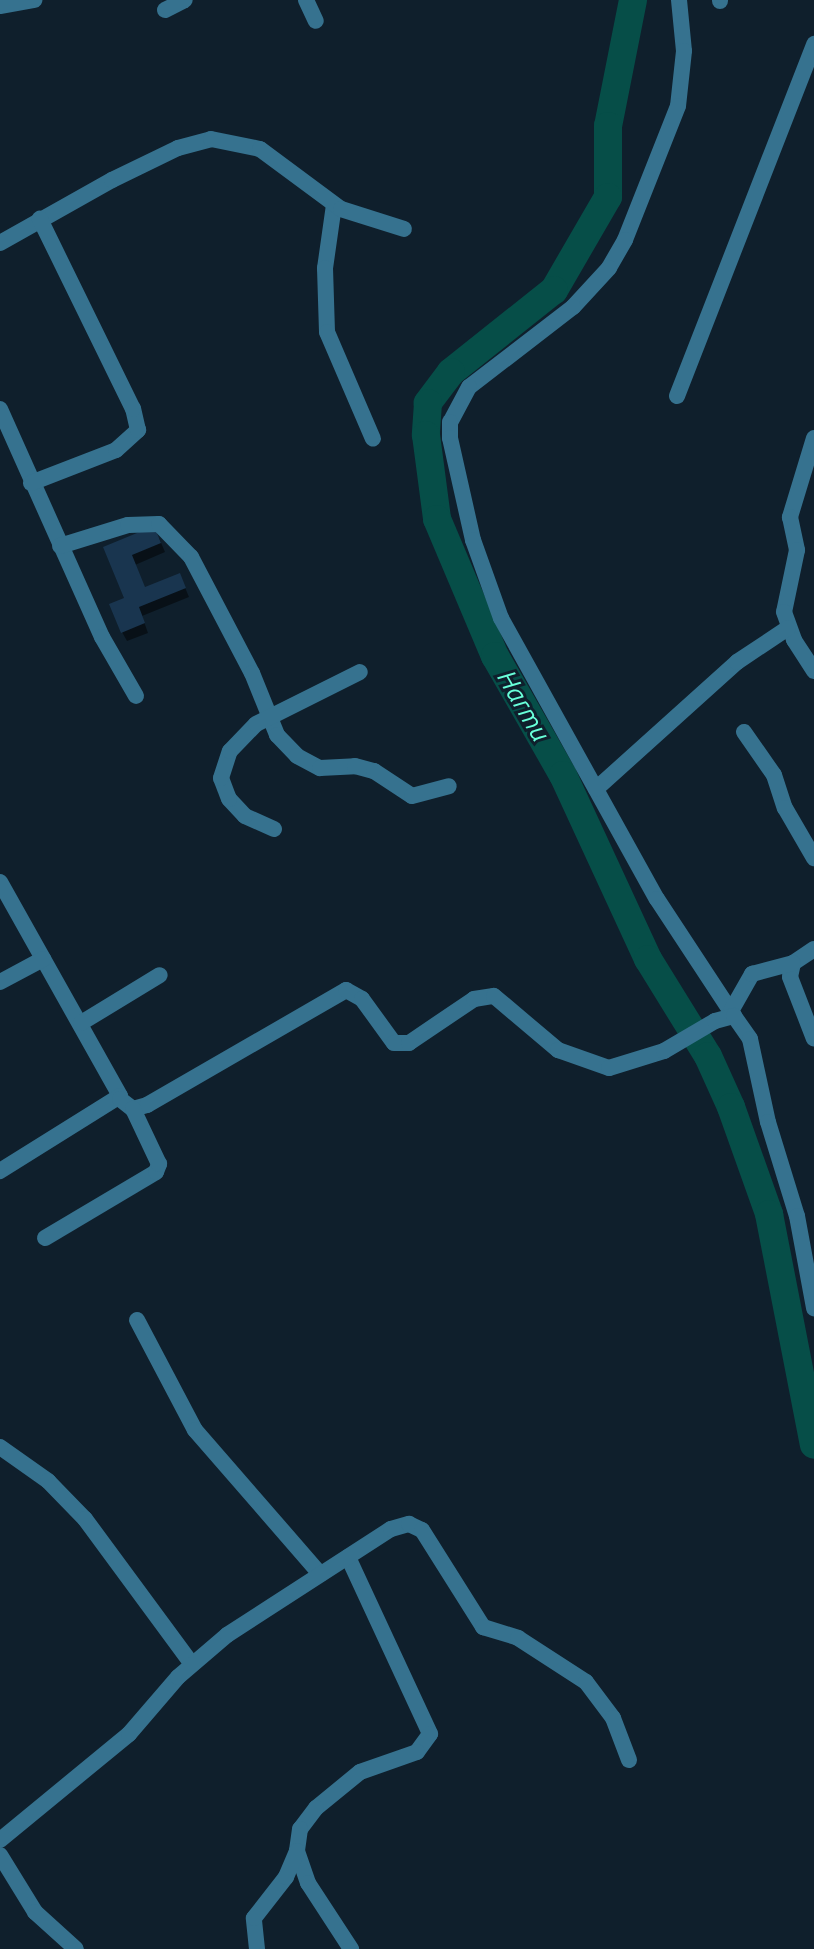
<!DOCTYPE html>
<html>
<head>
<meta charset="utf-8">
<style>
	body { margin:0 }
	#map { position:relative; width:814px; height:1949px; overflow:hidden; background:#0f1f2c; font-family:Ubuntu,sans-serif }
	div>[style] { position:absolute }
	.shadow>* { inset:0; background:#0007 }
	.river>* { height:28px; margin:-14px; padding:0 14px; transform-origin:14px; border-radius:14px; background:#064e48 }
	.building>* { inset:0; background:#19354f }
	.minor>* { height:16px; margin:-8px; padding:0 8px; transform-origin:8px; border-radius:8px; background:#36728f }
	span { translate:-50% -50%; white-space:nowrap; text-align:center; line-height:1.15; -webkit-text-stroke:6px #0f1f2c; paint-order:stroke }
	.water-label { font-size:26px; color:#68ffd9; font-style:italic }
</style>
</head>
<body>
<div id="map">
	<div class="shadow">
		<i style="clip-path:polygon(159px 538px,165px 552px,135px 565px,145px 589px,184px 585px,189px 597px,142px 616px,148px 633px,127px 641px,122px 632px,126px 599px,105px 548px)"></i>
	</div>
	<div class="river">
		<i style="left:633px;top:0;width:128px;rotate:101.2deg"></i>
		<i style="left:608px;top:126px;width:71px;rotate:90deg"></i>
		<i style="left:608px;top:197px;width:108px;rotate:120.1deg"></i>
		<i style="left:554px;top:290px;width:132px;rotate:141.5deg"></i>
		<i style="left:451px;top:372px;width:39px;rotate:127deg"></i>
		<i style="left:428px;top:403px;width:32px;rotate:94deg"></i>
		<i style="left:426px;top:435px;width:85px;rotate:82.5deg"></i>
		<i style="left:437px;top:519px;width:149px;rotate:67.1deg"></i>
		<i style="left:495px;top:656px;width:137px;rotate:60.3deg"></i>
		<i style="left:563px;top:775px;width:203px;rotate:65.2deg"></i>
		<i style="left:648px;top:959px;width:114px;rotate:58.3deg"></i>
		<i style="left:708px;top:1056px;width:56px;rotate:65.7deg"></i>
		<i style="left:731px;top:1107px;width:114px;rotate:70.4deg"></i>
		<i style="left:769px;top:1214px;width:235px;rotate:79deg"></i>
	</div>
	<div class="building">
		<i style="clip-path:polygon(154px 526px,161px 543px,132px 555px,145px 587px,180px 573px,186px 588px,139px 607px,145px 623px,121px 633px,109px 604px,124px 598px,103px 547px)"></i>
	</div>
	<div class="minor">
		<i style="left:306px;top:0;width:23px;rotate:65deg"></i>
		<i style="left:679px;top:0;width:51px;rotate:84.4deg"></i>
		<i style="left:684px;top:51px;width:55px;rotate:96.2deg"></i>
		<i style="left:678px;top:106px;width:144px;rotate:111.6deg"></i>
		<i style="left:625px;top:240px;width:32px;rotate:120deg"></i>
		<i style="left:609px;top:268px;width:53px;rotate:132.7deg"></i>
		<i style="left:573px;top:307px;width:131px;rotate:142.4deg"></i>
		<i style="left:469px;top:387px;width:40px;rotate:118deg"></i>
		<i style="left:450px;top:422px;width:16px;rotate:90deg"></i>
		<i style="left:450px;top:438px;width:105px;rotate:77.3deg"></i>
		<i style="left:473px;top:540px;width:83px;rotate:70.3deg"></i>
		<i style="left:501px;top:618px;width:321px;rotate:61deg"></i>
		<i style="left:657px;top:899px;width:140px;rotate:56.7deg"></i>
		<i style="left:720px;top:0;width:1px;rotate:90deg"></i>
		<i style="left:0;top:6px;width:35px;rotate:-10deg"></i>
		<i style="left:165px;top:10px;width:22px;rotate:-27deg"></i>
		<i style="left:334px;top:205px;width:64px;rotate:98.1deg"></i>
		<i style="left:325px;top:268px;width:64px;rotate:88.2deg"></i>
		<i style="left:327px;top:332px;width:116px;rotate:66.7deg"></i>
		<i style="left:0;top:243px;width:129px;rotate:-29.4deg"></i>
		<i style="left:112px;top:180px;width:73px;rotate:-25.9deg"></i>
		<i style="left:178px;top:148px;width:34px;rotate:-15deg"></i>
		<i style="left:211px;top:139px;width:50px;rotate:11.5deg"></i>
		<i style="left:260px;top:149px;width:101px;rotate:36.5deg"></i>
		<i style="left:341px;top:209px;width:66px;rotate:17.6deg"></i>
		<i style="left:677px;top:396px;width:378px;rotate:-68.7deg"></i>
		<i style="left:0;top:409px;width:250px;rotate:65.9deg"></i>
		<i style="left:102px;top:637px;width:68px;rotate:60deg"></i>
		<i style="left:814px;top:438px;width:83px;rotate:106.9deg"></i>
		<i style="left:790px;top:517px;width:34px;rotate:78deg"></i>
		<i style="left:797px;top:550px;width:63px;rotate:101.8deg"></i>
		<i style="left:784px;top:612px;width:30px;rotate:70deg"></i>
		<i style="left:794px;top:640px;width:37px;rotate:57deg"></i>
		<i style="left:31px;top:483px;width:91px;rotate:-21.2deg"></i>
		<i style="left:116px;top:450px;width:30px;rotate:-42deg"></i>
		<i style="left:138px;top:430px;width:22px;rotate:-103deg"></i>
		<i style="left:133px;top:409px;width:212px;rotate:-116.1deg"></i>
		<i style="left:60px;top:546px;width:71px;rotate:-17.2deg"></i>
		<i style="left:128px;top:525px;width:31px;rotate:-2deg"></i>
		<i style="left:159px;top:524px;width:46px;rotate:45.9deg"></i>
		<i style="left:191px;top:557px;width:131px;rotate:62.3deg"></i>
		<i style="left:252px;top:673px;width:67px;rotate:68deg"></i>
		<i style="left:277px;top:735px;width:29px;rotate:46deg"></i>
		<i style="left:297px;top:756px;width:26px;rotate:28deg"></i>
		<i style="left:320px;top:768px;width:35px;rotate:-3deg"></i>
		<i style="left:355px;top:766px;width:20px;rotate:15deg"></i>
		<i style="left:374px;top:771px;width:45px;rotate:33.3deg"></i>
		<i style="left:412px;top:796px;width:38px;rotate:-15deg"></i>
		<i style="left:744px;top:732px;width:52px;rotate:55.1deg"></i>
		<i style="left:774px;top:775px;width:35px;rotate:72deg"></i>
		<i style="left:785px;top:808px;width:58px;rotate:59.9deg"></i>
		<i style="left:596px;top:789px;width:190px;rotate:-42deg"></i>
		<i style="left:737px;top:662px;width:61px;rotate:-33.7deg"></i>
		<i style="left:274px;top:829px;width:32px;rotate:-156deg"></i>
		<i style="left:245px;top:816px;width:23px;rotate:-133deg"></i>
		<i style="left:229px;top:799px;width:22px;rotate:-111deg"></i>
		<i style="left:221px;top:778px;width:28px;rotate:-72deg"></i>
		<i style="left:230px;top:751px;width:37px;rotate:-46deg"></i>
		<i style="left:256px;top:724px;width:116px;rotate:-26.6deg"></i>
		<i style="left:0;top:882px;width:245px;rotate:60.7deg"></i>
		<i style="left:120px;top:1096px;width:142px;rotate:148deg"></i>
		<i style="left:814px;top:949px;width:25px;rotate:146deg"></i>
		<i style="left:793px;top:963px;width:14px;rotate:102deg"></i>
		<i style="left:790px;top:977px;width:66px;rotate:68.8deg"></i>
		<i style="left:0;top:982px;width:49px;rotate:-28.1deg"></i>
		<i style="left:731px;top:1011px;width:43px;rotate:-60.4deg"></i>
		<i style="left:752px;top:974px;width:42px;rotate:-15deg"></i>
		<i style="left:81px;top:1023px;width:92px;rotate:-31.3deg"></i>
		<i style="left:120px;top:1099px;width:16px;rotate:38deg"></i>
		<i style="left:133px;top:1109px;width:15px;rotate:-16deg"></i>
		<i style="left:147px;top:1105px;width:230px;rotate:-30deg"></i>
		<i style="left:346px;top:990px;width:18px;rotate:29deg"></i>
		<i style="left:362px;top:999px;width:54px;rotate:54deg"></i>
		<i style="left:394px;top:1043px;width:15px"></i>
		<i style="left:409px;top:1043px;width:78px;rotate:-34.1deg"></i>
		<i style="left:474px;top:999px;width:20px;rotate:-9deg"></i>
		<i style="left:494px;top:996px;width:84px;rotate:40.2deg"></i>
		<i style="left:558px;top:1050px;width:54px;rotate:19.4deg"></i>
		<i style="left:609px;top:1068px;width:58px;rotate:-17.2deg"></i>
		<i style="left:664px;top:1051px;width:59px;rotate:-30.5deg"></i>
		<i style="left:715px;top:1021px;width:20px;rotate:-15deg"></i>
		<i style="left:734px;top:1016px;width:28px;rotate:55deg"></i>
		<i style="left:750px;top:1039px;width:85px;rotate:77.8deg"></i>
		<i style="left:768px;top:1122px;width:98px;rotate:72.9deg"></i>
		<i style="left:797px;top:1216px;width:94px;rotate:79.5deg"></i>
		<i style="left:45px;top:1238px;width:129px;rotate:-30.7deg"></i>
		<i style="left:156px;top:1172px;width:9px;rotate:-69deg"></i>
		<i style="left:159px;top:1164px;width:61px;rotate:-115.3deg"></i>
		<i style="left:137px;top:1320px;width:124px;rotate:62.2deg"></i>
		<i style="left:195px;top:1430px;width:191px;rotate:49deg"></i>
		<i style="left:0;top:1447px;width:59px;rotate:35.3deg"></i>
		<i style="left:48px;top:1481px;width:53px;rotate:45.8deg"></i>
		<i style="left:85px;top:1519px;width:180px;rotate:53.6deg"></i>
		<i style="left:348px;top:1557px;width:195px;rotate:65.1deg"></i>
		<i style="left:430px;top:1734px;width:22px;rotate:126deg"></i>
		<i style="left:417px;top:1752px;width:60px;rotate:160.7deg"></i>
		<i style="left:360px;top:1772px;width:57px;rotate:140.7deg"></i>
		<i style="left:316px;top:1808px;width:26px;rotate:127deg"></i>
		<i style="left:300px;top:1829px;width:22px;rotate:98deg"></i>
		<i style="left:297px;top:1851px;width:34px;rotate:71deg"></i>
		<i style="left:308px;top:1883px;width:79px;rotate:56.9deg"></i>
		<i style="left:0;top:1840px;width:167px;rotate:-39.4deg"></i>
		<i style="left:129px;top:1734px;width:75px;rotate:-49.3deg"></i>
		<i style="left:178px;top:1677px;width:65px;rotate:-40.6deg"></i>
		<i style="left:227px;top:1635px;width:195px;rotate:-32.9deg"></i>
		<i style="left:391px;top:1529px;width:19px;rotate:-16deg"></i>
		<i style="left:409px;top:1524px;width:14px;rotate:25deg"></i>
		<i style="left:422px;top:1530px;width:115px;rotate:57.8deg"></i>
		<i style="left:483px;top:1627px;width:37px;rotate:17deg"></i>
		<i style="left:518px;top:1638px;width:81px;rotate:32.9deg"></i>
		<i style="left:586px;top:1682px;width:45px;rotate:53.1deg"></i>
		<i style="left:613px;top:1718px;width:45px;rotate:69.1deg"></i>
		<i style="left:0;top:1855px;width:67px;rotate:58.4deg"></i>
		<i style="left:35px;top:1912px;width:55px;rotate:42.1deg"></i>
		<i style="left:257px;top:1949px;width:31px;rotate:-96deg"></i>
		<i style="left:254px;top:1918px;width:52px;rotate:-52deg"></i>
		<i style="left:286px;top:1877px;width:28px;rotate:-67deg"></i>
	</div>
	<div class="water-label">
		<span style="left:524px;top:706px;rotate:60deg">Harmu</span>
	</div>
</div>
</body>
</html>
